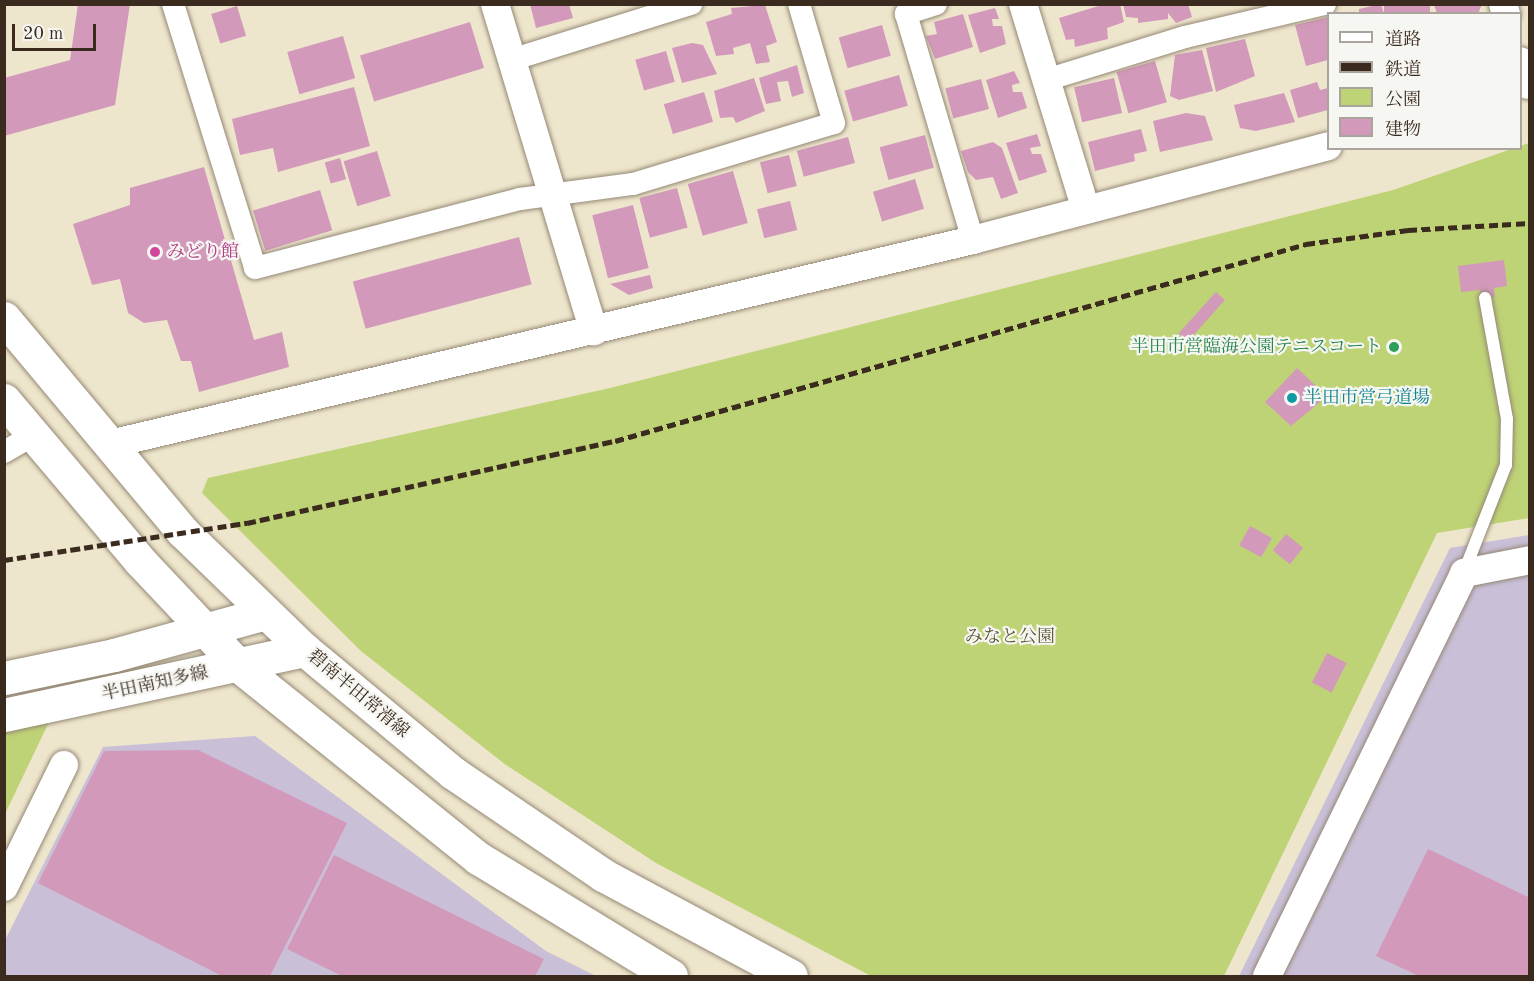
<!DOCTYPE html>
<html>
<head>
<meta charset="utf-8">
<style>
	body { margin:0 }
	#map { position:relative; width:1534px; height:981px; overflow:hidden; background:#eee6cc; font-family:"Old Standard TT","Noto Serif JP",serif }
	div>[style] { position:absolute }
	.industrial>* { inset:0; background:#c9bfd7 }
	.green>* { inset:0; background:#bed276 }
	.building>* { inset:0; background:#d399bb; transform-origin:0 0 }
	.roads { filter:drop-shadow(0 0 2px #948875) drop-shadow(0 0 2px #948875) }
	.service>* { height:12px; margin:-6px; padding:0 6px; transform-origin:6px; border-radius:6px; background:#fff }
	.minor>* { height:22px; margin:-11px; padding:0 11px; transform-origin:11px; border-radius:11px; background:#fff }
	.tertiary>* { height:28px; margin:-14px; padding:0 14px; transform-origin:14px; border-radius:14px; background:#fff }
	.secondary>* { height:33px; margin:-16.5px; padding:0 16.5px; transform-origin:16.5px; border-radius:16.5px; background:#fff }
	.primary>* { height:33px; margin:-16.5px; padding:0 16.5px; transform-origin:16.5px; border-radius:16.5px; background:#fff }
	.rail>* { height:4.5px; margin-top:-2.25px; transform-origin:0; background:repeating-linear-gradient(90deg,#3b2a1e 0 9px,transparent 0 13.5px) }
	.dots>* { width:16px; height:16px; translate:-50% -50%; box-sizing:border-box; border:3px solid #f6f6f2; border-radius:50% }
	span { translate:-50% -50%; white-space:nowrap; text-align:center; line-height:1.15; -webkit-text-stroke:4.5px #f6f6f2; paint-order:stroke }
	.hotel-label { font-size:18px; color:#b23c85 }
	.left { translate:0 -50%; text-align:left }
	.leisure-label { font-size:18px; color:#27864d }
	.right { translate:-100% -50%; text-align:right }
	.culture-label { font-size:18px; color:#0d838f }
	.park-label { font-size:18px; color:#5c5434 }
	.street-label { font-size:18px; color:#3b2a1e }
	.frame { position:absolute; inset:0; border:6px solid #3b2a1e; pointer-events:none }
	.legend { position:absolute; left:1327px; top:12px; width:195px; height:138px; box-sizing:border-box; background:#f6f6f2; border:2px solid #aba49d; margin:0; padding:8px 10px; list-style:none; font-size:18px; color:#3b2a1e }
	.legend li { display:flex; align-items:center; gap:12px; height:30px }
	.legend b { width:30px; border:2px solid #aba49d }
	.scale { position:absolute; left:12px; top:24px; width:84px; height:27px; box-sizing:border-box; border:3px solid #3b2a1e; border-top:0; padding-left:8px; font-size:18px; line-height:21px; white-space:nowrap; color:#3b2a1e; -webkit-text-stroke:4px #f6f6f2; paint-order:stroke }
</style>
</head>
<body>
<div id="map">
	<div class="industrial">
		<i style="clip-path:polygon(1529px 535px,1529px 976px,1239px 976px,1450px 548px)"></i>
		<i style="clip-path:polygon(255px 736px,546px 951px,596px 976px,5px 976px,4px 942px,103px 747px)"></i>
	</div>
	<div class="green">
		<i style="clip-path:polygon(1529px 143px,1529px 518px,1437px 533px,1224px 976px,871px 976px,656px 863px,506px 765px,361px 651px,202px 493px,208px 478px,610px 388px,1393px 190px)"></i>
		<i style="clip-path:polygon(49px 722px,5px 814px,5px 731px)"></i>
	</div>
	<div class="building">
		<i style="clip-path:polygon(78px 4px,130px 4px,115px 105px,4px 136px,4px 78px,70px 60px)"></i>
		<i style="clip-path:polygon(530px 4px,569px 4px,573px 18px,536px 28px)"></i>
		<i style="clip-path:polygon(1105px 4px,1120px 4px,1124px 22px,1107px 28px,1108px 39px,1075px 47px,1074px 39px,1066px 40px,1059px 18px)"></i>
		<i style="clip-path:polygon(1123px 4px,1188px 4px,1192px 17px,1176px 23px,1168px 13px,1168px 19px,1138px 23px,1138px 18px,1126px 17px)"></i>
		<i style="clip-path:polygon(1381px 4px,1384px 14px,1359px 14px,1359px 9px)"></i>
		<i style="left:1384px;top:4px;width:46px;height:10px"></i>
		<i style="clip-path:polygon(1434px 4px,1482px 4px,1478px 14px,1437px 14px)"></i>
		<i style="clip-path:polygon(765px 5px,777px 42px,766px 46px,770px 62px,756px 64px,750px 43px,733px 48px,734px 54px,716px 56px,706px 22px,732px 14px,731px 8px)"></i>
		<i style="left:237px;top:6px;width:31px;height:27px;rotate:73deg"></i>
		<i style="clip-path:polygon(995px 8px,999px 19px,992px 19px,993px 26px,1002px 26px,1006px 44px,980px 53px,968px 15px)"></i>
		<i style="clip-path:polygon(963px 14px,973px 47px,935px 59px,926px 36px,937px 34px,934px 22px)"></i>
		<i style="clip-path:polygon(1328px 17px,1328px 60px,1306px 66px,1295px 25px)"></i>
		<i style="left:470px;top:22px;width:48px;height:115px;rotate:73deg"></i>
		<i style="left:882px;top:25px;width:32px;height:45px;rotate:74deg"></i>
		<i style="left:343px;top:36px;width:44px;height:58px;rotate:74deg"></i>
		<i style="clip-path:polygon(1245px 39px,1255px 76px,1216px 92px,1206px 48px)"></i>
		<i style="clip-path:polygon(692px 43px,703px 45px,717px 74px,682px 83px,672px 48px)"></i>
		<i style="clip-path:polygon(1202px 50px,1213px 91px,1179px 100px,1170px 96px,1175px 55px)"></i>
		<i style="left:666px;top:51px;width:32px;height:32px;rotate:74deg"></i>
		<i style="left:1155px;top:61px;width:43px;height:40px;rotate:74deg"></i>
		<i style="clip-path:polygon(797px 65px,804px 93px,792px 97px,788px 81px,777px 82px,781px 101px,766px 104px,759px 78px)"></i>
		<i style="clip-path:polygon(1014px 71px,1020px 83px,1012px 85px,1013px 92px,1022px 92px,1027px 108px,998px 118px,986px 80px)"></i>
		<i style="left:899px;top:75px;width:32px;height:57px;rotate:74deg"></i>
		<i style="clip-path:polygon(754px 78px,765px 111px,736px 123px,733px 117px,720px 118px,714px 91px)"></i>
		<i style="left:1114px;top:78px;width:36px;height:41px;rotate:77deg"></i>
		<i style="left:981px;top:79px;width:31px;height:37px;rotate:75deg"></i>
		<i style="clip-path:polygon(1317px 82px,1320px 90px,1328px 88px,1328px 110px,1298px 118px,1290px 90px)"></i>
		<i style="clip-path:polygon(354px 87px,370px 146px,278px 172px,273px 148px,240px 155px,232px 119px)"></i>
		<i style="left:704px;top:92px;width:31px;height:42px;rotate:73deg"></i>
		<i style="clip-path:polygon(1284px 93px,1295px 122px,1256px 131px,1240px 128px,1234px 105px)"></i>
		<i style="clip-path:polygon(1186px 113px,1205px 116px,1213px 140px,1160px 152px,1153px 121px)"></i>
		<i style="clip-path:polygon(1141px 129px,1147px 151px,1134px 154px,1135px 161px,1095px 171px,1088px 142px)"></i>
		<i style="clip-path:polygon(1037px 134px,1041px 146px,1030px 148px,1032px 154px,1041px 154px,1047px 172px,1019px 181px,1006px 143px)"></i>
		<i style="left:925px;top:135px;width:34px;height:47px;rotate:75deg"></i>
		<i style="left:848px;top:137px;width:27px;height:53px;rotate:75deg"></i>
		<i style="clip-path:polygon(993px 142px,1002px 148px,1018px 193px,1001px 199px,993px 177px,976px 180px,968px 172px,961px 151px)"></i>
		<i style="left:377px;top:151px;width:47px;height:35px;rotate:73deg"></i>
		<i style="left:789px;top:155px;width:32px;height:30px;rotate:76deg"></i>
		<i style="left:340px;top:158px;width:22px;height:16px;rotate:74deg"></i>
		<i style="clip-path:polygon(204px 167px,254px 340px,282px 332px,289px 367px,199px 392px,191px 361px,181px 361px,167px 320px,144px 323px,128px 313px,120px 279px,92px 285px,73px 224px,130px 205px,130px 188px)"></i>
		<i style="left:733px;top:171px;width:54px;height:47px;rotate:74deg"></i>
		<i style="left:915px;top:179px;width:31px;height:44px;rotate:73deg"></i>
		<i style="left:677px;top:188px;width:41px;height:39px;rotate:75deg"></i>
		<i style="left:320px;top:190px;width:42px;height:70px;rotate:73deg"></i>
		<i style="left:790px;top:201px;width:30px;height:34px;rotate:76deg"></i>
		<i style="left:633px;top:205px;width:65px;height:42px;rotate:76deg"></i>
		<i style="left:519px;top:237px;width:49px;height:172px;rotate:75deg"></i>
		<i style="clip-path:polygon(1504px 260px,1507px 286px,1494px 288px,1495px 297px,1481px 298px,1480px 290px,1461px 292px,1458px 266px)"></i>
		<i style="clip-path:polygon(650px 275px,653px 288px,629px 295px,610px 284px)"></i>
		<i style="left:1216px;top:292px;width:12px;height:56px;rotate:42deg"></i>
		<i style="clip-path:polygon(1297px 368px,1317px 387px,1311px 394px,1320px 402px,1291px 426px,1265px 402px)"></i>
		<i style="left:1250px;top:526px;width:25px;height:22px;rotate:29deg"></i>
		<i style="left:1286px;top:534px;width:22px;height:21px;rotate:39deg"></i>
		<i style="left:1327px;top:653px;width:22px;height:33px;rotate:27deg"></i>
		<i style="clip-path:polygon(198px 750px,347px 823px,270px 976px,222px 976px,38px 883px,104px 751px)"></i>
		<i style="clip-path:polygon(1428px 849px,1530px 898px,1530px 976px,1419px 976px,1376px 956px)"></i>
		<i style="clip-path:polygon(334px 855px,544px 959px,535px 976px,342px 976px,287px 949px)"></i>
	</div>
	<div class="roads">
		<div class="service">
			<i style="left:1464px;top:572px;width:115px;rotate:-68.6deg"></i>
			<i style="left:1506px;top:465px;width:46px;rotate:-88.8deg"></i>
			<i style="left:1507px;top:419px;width:123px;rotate:-100.3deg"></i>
		</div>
		<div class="minor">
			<i style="left:173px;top:4px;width:276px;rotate:72.7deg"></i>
			<i style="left:255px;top:268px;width:274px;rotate:-14.6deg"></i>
			<i style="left:520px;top:199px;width:114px;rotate:-7.6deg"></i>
			<i style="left:633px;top:184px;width:210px;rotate:-16.9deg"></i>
			<i style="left:834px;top:123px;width:124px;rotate:-106.4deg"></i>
			<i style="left:936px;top:4px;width:32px;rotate:162deg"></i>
			<i style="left:906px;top:14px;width:236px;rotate:73.5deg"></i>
			<i style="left:511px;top:60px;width:189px;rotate:-17.3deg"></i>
			<i style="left:1046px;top:80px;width:145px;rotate:-17.2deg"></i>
			<i style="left:1185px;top:37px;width:144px;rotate:-13.3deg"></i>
			<i style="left:4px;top:452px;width:34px;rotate:-30deg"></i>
		</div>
		<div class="tertiary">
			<i style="left:495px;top:4px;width:342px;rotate:73.2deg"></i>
			<i style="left:1023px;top:4px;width:215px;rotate:73deg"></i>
			<i style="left:1503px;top:4px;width:10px;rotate:73deg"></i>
			<i style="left:1520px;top:61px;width:25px;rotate:72deg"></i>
			<i style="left:110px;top:444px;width:887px;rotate:-13.3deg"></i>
			<i style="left:973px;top:240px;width:367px;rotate:-14.8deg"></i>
			<i style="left:4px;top:887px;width:136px;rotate:-63.8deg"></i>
			<i style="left:1267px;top:976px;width:449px;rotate:-63.9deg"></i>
			<i style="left:1464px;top:573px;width:67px;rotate:-11.1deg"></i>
		</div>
		<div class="secondary">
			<i style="left:4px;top:318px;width:278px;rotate:50.1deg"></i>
			<i style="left:182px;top:531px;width:171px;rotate:44.1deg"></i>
			<i style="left:305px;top:650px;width:192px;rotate:39.7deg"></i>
			<i style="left:453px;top:773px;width:181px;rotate:34.2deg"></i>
			<i style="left:603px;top:875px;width:213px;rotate:28.2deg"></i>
			<i style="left:4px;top:400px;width:211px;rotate:49.8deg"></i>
			<i style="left:140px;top:561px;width:144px;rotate:46.7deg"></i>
			<i style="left:239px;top:666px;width:307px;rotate:38.8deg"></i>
			<i style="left:478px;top:858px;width:226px;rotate:31.4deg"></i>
		</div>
		<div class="primary">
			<i style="left:4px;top:678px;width:112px;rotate:-11.8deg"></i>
			<i style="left:114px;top:655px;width:157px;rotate:-15.5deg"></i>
			<i style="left:4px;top:715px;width:308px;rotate:-12.2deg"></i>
		</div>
	</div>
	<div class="rail">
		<i style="left:4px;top:560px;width:246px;rotate:-8.7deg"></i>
		<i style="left:247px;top:523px;width:377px;rotate:-12.6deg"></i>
		<i style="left:615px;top:441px;width:719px;rotate:-15.91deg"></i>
		<i style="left:1306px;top:244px;width:103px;rotate:-7.8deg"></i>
		<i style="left:1408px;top:230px;width:122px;rotate:-3.3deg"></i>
	</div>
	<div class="dots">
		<i style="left:155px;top:252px;background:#d1479c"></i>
		<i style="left:1394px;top:347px;background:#2e9e5b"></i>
		<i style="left:1292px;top:398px;background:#0f9aa8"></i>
	</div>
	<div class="hotel-label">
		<span class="left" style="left:167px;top:252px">みどり館</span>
	</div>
	<div class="leisure-label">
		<span class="right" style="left:1382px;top:347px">半田市営臨海公園テニスコート</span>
	</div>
	<div class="culture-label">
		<span class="left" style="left:1304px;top:398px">半田市営弓道場</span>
	</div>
	<div class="park-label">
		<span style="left:1010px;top:637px">みなと公園</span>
	</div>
	<div class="street-label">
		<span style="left:155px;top:684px;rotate:-12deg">半田南知多線</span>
		<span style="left:358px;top:694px;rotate:40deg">碧南半田常滑線</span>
	</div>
	<div class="frame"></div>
	<ul class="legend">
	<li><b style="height:8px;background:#fff"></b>道路</li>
	<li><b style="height:8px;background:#3b2a1e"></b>鉄道</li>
	<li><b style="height:16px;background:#bed276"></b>公園</li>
	<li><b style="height:16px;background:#d399bb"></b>建物</li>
	</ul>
	<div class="scale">20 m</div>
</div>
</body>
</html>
